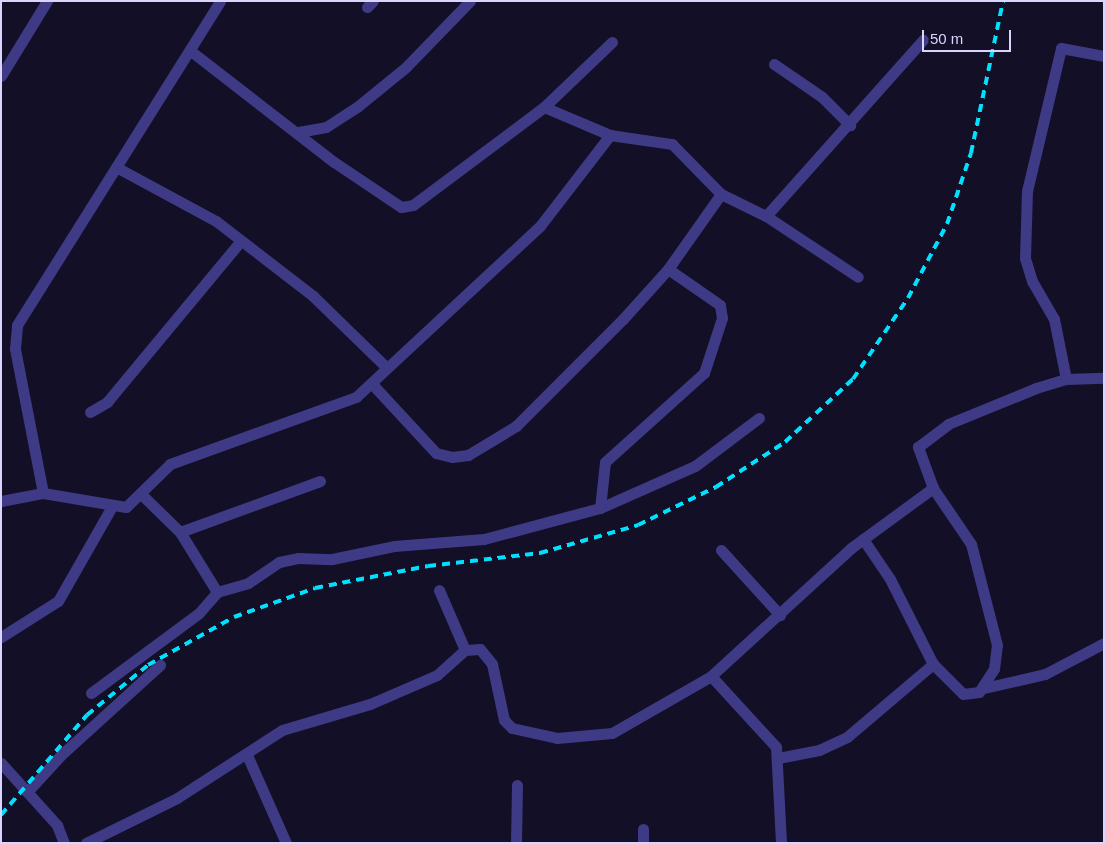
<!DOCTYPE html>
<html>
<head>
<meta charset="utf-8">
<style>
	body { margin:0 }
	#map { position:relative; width:1105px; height:844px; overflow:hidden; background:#130f26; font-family:Arial,sans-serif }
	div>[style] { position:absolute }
	.minor>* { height:11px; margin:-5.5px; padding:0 5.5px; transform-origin:5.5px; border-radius:5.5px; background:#3e3a86 }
	.rail>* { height:4px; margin-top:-2px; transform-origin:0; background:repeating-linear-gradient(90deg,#00e1ff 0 8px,transparent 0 14px) }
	span { translate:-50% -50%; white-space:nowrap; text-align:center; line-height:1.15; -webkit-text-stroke:5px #130f26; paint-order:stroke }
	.frame { position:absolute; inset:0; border:2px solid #dad4ff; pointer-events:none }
	.scale { position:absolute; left:922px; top:30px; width:89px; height:22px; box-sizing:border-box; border:2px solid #dad4ff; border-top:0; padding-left:6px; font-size:15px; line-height:18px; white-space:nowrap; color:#dad4ff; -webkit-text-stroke:4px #130f26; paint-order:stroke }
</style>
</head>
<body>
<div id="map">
	<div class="minor">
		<i style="left:367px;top:7px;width:8px;rotate:-45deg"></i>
		<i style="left:192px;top:52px;width:180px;rotate:37.8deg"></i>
		<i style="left:334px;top:162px;width:81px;rotate:33.9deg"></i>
		<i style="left:401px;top:207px;width:12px;rotate:-9deg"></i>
		<i style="left:413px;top:205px;width:164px;rotate:-36.8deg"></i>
		<i style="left:544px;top:107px;width:94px;rotate:-43.7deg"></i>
		<i style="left:774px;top:64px;width:58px;rotate:34.5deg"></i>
		<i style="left:822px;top:97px;width:40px;rotate:45deg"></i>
		<i style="left:1px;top:76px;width:88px;rotate:-58.5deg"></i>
		<i style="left:544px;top:107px;width:72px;rotate:23deg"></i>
		<i style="left:610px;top:135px;width:63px;rotate:8.3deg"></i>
		<i style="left:672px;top:144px;width:70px;rotate:45.6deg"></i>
		<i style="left:721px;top:194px;width:50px;rotate:26.1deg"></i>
		<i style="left:766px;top:216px;width:236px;rotate:-48.3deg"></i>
		<i style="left:298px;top:132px;width:28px;rotate:-10deg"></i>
		<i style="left:326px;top:127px;width:37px;rotate:-33deg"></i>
		<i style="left:357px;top:107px;width:63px;rotate:-39.2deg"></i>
		<i style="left:406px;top:67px;width:92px;rotate:-45.9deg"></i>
		<i style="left:116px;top:167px;width:114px;rotate:28.4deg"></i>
		<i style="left:216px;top:221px;width:123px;rotate:37.7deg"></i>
		<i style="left:313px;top:296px;width:102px;rotate:44.2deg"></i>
		<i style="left:766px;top:216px;width:110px;rotate:33.5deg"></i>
		<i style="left:1066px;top:379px;width:61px;rotate:-101.3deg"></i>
		<i style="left:1054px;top:319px;width:44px;rotate:-120.1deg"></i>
		<i style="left:1032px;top:281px;width:24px;rotate:-107deg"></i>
		<i style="left:1025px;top:258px;width:67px;rotate:-88.3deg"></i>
		<i style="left:1027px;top:191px;width:147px;rotate:-76.6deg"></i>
		<i style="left:1061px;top:48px;width:44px;rotate:10.5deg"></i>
		<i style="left:373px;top:385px;width:93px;rotate:47.2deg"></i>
		<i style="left:436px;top:453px;width:16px;rotate:14deg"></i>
		<i style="left:452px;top:457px;width:16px;rotate:-7deg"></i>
		<i style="left:468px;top:455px;width:56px;rotate:-31.1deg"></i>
		<i style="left:516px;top:426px;width:151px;rotate:-45deg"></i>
		<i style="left:623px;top:319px;width:67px;rotate:-48deg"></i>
		<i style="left:668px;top:269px;width:92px;rotate:-54.8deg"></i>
		<i style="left:90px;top:412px;width:20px;rotate:-30deg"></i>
		<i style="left:107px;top:402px;width:208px;rotate:-50.3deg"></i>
		<i style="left:43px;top:493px;width:84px;rotate:9.6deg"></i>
		<i style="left:126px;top:507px;width:62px;rotate:-44.3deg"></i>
		<i style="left:170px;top:464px;width:198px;rotate:-19.8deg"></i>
		<i style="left:356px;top:397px;width:251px;rotate:-42.9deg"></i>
		<i style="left:540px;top:226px;width:115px;rotate:-52.4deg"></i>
		<i style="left:141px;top:494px;width:54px;rotate:44.3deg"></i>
		<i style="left:180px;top:532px;width:70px;rotate:58.3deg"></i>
		<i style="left:217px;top:592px;width:32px;rotate:-16deg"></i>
		<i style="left:248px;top:583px;width:37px;rotate:-34deg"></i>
		<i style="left:279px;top:562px;width:19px;rotate:-12deg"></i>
		<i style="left:298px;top:558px;width:34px;rotate:2deg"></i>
		<i style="left:332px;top:559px;width:63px;rotate:-11.8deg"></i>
		<i style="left:394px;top:546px;width:90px;rotate:-4.4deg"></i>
		<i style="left:484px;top:539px;width:120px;rotate:-15deg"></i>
		<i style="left:600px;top:508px;width:104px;rotate:-23.9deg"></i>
		<i style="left:695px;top:466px;width:80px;rotate:-36.9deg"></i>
		<i style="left:1px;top:501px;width:43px;rotate:-10.8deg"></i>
		<i style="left:43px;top:493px;width:147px;rotate:-101deg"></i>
		<i style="left:15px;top:349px;width:24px;rotate:-85deg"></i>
		<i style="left:17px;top:325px;width:382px;rotate:-57.9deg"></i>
		<i style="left:600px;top:508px;width:46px;rotate:-83.8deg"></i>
		<i style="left:605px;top:462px;width:133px;rotate:-42deg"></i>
		<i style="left:704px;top:373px;width:58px;rotate:-71.9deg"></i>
		<i style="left:722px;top:318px;width:13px;rotate:-99deg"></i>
		<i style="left:720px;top:305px;width:63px;rotate:-145.3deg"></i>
		<i style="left:180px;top:532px;width:149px;rotate:-20deg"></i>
		<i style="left:863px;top:539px;width:48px;rotate:56deg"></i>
		<i style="left:890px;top:579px;width:95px;rotate:63.2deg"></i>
		<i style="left:933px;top:664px;width:42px;rotate:45deg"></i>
		<i style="left:963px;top:694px;width:16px;rotate:-7deg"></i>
		<i style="left:979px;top:692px;width:27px;rotate:-57deg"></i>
		<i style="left:994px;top:669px;width:24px;rotate:-83deg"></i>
		<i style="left:997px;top:645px;width:104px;rotate:-104.4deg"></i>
		<i style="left:971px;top:544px;width:68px;rotate:-124.2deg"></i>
		<i style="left:933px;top:488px;width:44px;rotate:-110.1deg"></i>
		<i style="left:918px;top:447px;width:38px;rotate:-37deg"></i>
		<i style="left:948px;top:424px;width:95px;rotate:-22.2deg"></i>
		<i style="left:1036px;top:388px;width:31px;rotate:-17deg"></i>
		<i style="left:1066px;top:379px;width:38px;rotate:-2deg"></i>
		<i style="left:721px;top:550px;width:88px;rotate:47.8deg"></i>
		<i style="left:439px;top:590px;width:65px;rotate:66.6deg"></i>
		<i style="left:1px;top:637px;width:67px;rotate:-32.3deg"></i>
		<i style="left:58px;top:601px;width:107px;rotate:-60.3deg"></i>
		<i style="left:711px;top:676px;width:96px;rotate:47.5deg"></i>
		<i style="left:776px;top:747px;width:96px;rotate:87deg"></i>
		<i style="left:984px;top:688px;width:63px;rotate:-12.9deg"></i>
		<i style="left:1045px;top:674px;width:67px;rotate:-27.7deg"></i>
		<i style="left:91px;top:693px;width:134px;rotate:-36.5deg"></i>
		<i style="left:199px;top:613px;width:28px;rotate:-49deg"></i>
		<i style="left:247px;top:755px;width:96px;rotate:66.1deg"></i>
		<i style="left:778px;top:758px;width:42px;rotate:-11deg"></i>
		<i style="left:819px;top:750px;width:31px;rotate:-25deg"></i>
		<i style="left:847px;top:737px;width:113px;rotate:-40.3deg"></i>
		<i style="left:1px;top:763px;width:84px;rotate:47.9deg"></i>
		<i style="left:57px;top:825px;width:19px;rotate:69deg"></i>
		<i style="left:27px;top:792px;width:50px;rotate:-47.4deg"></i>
		<i style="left:61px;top:755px;width:134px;rotate:-42.3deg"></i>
		<i style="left:643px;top:829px;width:14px;rotate:90deg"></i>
		<i style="left:86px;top:843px;width:102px;rotate:-26.3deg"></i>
		<i style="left:177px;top:798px;width:125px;rotate:-32.9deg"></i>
		<i style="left:282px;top:730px;width:92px;rotate:-16.5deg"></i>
		<i style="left:370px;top:704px;width:73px;rotate:-23.4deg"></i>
		<i style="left:437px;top:675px;width:38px;rotate:-42deg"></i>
		<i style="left:465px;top:650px;width:15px;rotate:-4deg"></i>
		<i style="left:480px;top:649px;width:19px;rotate:51deg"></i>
		<i style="left:492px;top:664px;width:57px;rotate:77.9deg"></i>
		<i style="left:504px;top:720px;width:11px;rotate:45deg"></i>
		<i style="left:512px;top:728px;width:46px;rotate:12.5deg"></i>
		<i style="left:557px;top:738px;width:55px;rotate:-5.2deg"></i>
		<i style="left:612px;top:733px;width:114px;rotate:-29.9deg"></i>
		<i style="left:711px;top:676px;width:190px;rotate:-42.4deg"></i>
		<i style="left:851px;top:548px;width:102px;rotate:-36.2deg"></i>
		<i style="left:516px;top:843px;width:58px;rotate:-89deg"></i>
	</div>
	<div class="rail">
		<i style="left:1px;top:815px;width:132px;rotate:-49.3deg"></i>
		<i style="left:87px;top:715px;width:79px;rotate:-39.3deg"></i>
		<i style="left:148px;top:665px;width:98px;rotate:-29.2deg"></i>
		<i style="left:234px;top:617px;width:86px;rotate:-19.7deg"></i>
		<i style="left:315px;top:588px;width:115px;rotate:-11deg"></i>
		<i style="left:428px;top:566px;width:113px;rotate:-6.6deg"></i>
		<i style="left:540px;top:553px;width:102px;rotate:-15.9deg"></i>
		<i style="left:638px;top:525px;width:87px;rotate:-26deg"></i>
		<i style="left:716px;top:487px;width:82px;rotate:-33.1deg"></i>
		<i style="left:785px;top:442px;width:93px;rotate:-42.8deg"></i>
		<i style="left:853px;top:379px;width:98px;rotate:-55.8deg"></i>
		<i style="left:908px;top:298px;width:84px;rotate:-62.2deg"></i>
		<i style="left:947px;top:224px;width:75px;rotate:-71.3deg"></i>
		<i style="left:971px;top:153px;width:155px;rotate:-78.1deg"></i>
	</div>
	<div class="frame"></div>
	<div class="scale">50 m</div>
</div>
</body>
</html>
